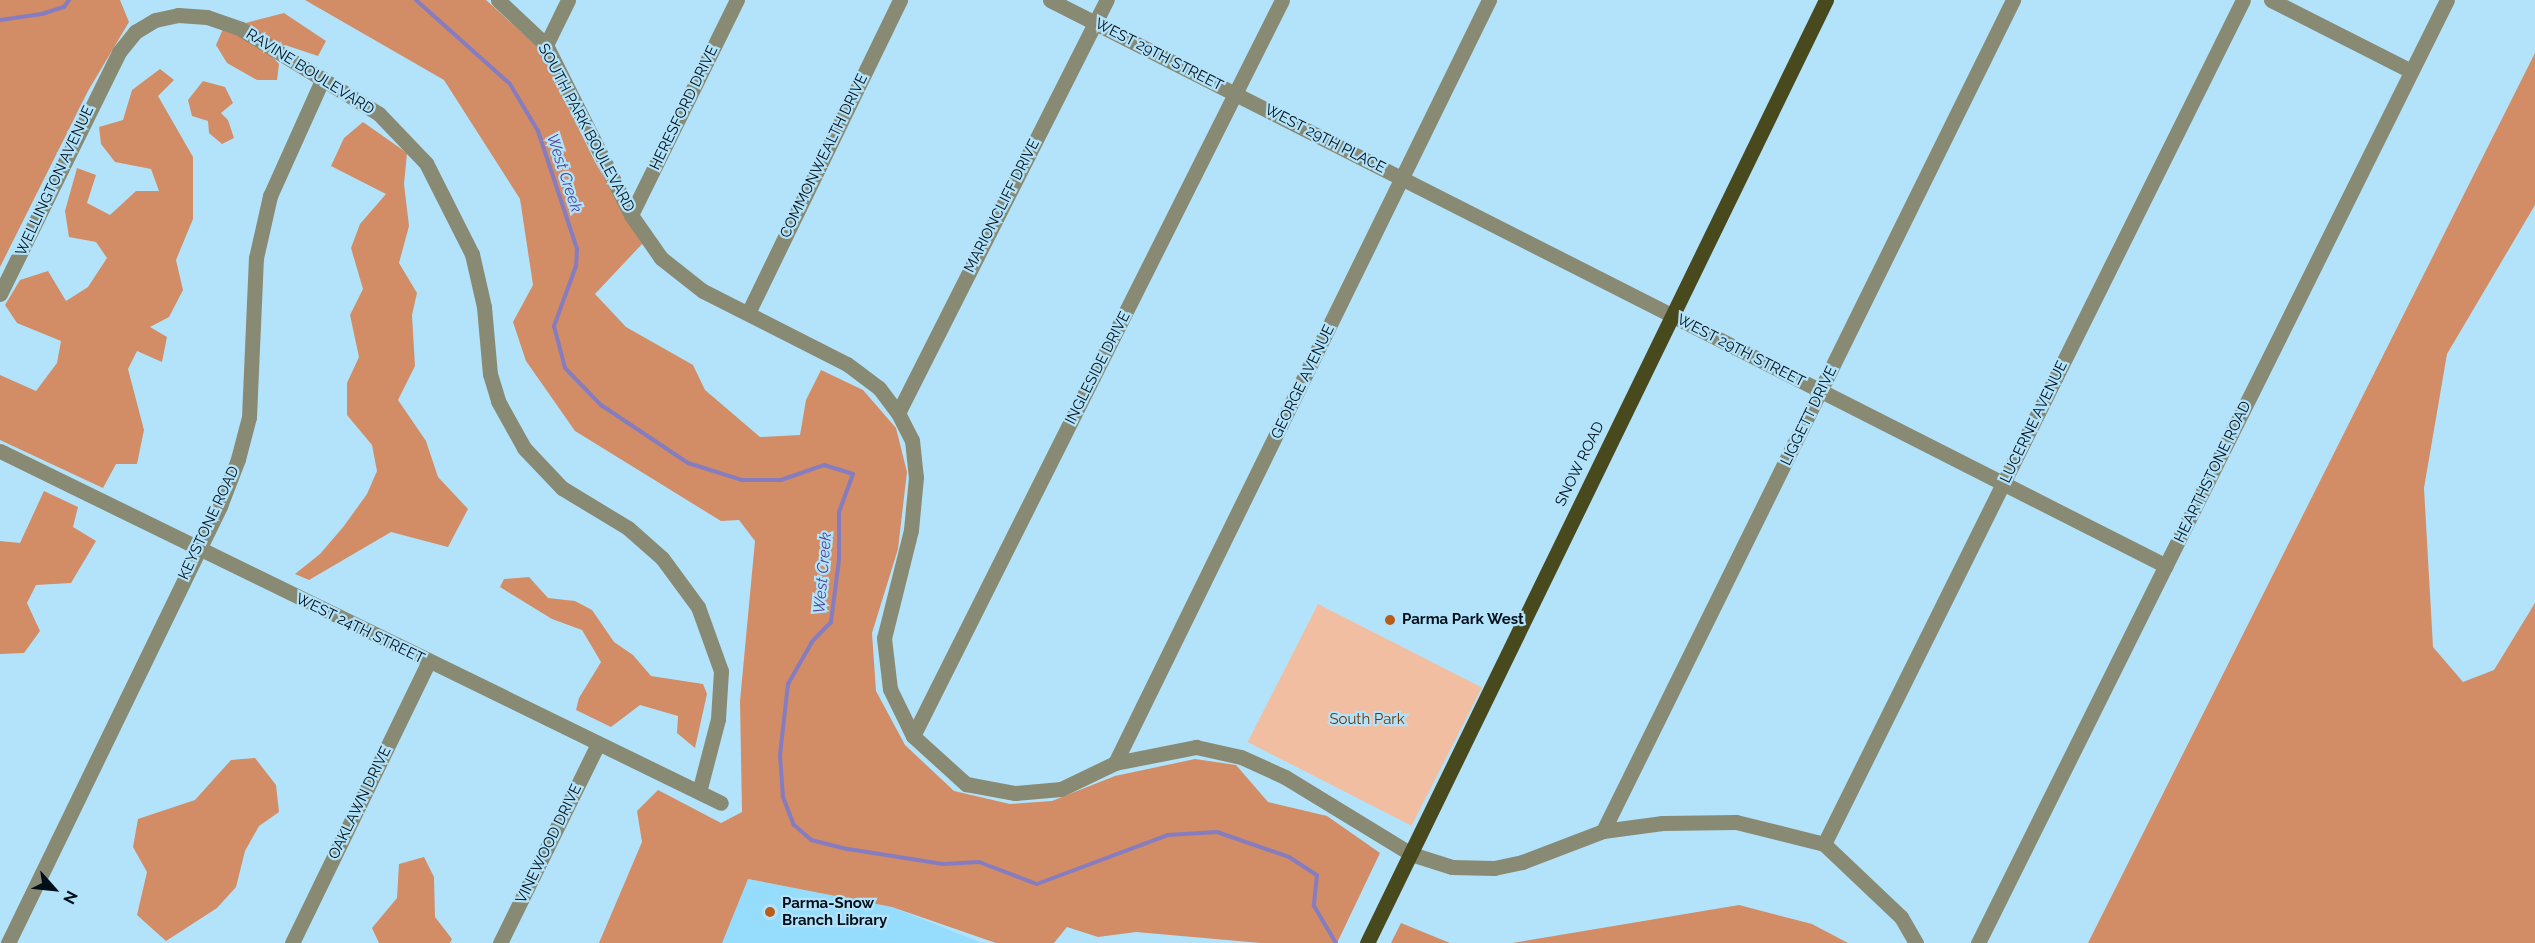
<!DOCTYPE html>
<html>
<head>
<meta charset="utf-8">
<style>
	body { margin:0 }
	#map { position:relative; width:2535px; height:943px; overflow:hidden; background:#b3e3fa; font-family:Raleway,sans-serif }
	div>[style] { position:absolute }
	.built>* { inset:0; background:#96dcfd }
	.green>* { inset:0; background:#f2bea2; transform-origin:0 0 }
	.forest>* { inset:0; background:#d28c66 }
	.stream>* { height:4px; margin:-2px; padding:0 2px; transform-origin:2px; border-radius:2px; background:#867dc0 }
	.street>* { height:15px; margin:-7.5px; padding:0 7.5px; transform-origin:7.5px; border-radius:7.5px; background:#898a73 }
	.primary>* { height:15px; margin:-7.5px; padding:0 7.5px; transform-origin:7.5px; border-radius:7.5px; background:#49491e }
	.dots>* { width:16px; height:16px; translate:-50% -50%; box-sizing:border-box; border:3px solid #b3e3fa; border-radius:50% }
	span { translate:-50% -50%; white-space:nowrap; text-align:center; line-height:1.15; -webkit-text-stroke:4.5px #b3e3fa; paint-order:stroke }
	.street-label { font-size:15px; color:#000f19 }
	.poi-label { font-size:15px; color:#000f19; font-weight:700 }
	.left { translate:0 -50%; text-align:left }
	.park-label { font-size:15px; color:#723304 }
	.water-label { font-size:16px; color:#524194; font-style:italic }
	.north { position:absolute; left:24px; top:859px; width:60px; height:60px; -webkit-text-stroke:4px #b3e3fa; paint-order:stroke; rotate:117deg; font-size:16px; font-weight:700; line-height:24px; text-align:center; color:#000f19 }
	.north::after { content:''; display:block; margin:auto; width:21px; height:27px; background:#000f19; clip-path:polygon(50% 0,100% 100%,50% 72%,0 100%) }
</style>
</head>
<body>
<div id="map">
	<div class="built">
		<i style="clip-path:polygon(747px 879px,892px 907px,982px 943px,717px 943px)"></i>
	</div>
	<div class="green">
		<i style="left:1318px;top:604px;width:184px;height:155px;rotate:27deg"></i>
	</div>
	<div class="forest">
		<i style="clip-path:polygon(0 0,120px 0,129px 22px,88px 91px,0 267px)"></i>
		<i style="clip-path:polygon(305px 0,486px 0,540px 49px,595px 162px,643px 243px,595px 294px,626px 327px,693px 365px,705px 390px,760px 437px,800px 435px,806px 400px,821px 370px,863px 390px,896px 428px,907px 472px,898px 549px,872px 633px,876px 691px,905px 745px,954px 791px,1010px 804px,1052px 801px,1115px 776px,1195px 759px,1236px 765px,1268px 802px,1327px 816px,1380px 853px,1337px 943px,1261px 943px,1136px 932px,1098px 937px,1067px 927px,1054px 943px,996px 943px,892px 907px,748px 879px,722px 943px,599px 943px,642px 842px,637px 811px,658px 790px,721px 823px,742px 812px,740px 701px,755px 541px,739px 520px,721px 521px,575px 431px,526px 361px,513px 322px,533px 285px,520px 199px,444px 80px)"></i>
		<i style="clip-path:polygon(284px 13px,326px 41px,318px 56px,285px 45px,268px 52px,279px 64px,277px 80px,257px 80px,227px 63px,216px 45px,223px 29px)"></i>
		<i style="clip-path:polygon(2535px 53px,2535px 205px,2447px 354px,2424px 488px,2433px 647px,2463px 682px,2494px 670px,2535px 603px,2535px 943px,2088px 943px)"></i>
		<i style="clip-path:polygon(160px 69px,174px 80px,158px 96px,193px 157px,193px 219px,176px 260px,183px 290px,169px 317px,150px 327px,167px 337px,162px 362px,137px 351px,128px 369px,144px 430px,137px 464px,116px 464px,103px 488px,0 440px,0 375px,36px 391px,57px 363px,61px 341px,17px 323px,5px 305px,20px 280px,48px 271px,66px 301px,88px 287px,107px 258px,96px 242px,69px 237px,65px 211px,77px 168px,96px 175px,87px 203px,110px 215px,136px 191px,159px 191px,151px 169px,115px 162px,101px 144px,99px 127px,123px 120px,132px 90px)"></i>
		<i style="clip-path:polygon(203px 81px,225px 87px,233px 103px,221px 113px,228px 120px,234px 138px,222px 144px,209px 133px,208px 121px,192px 116px,188px 100px)"></i>
		<i style="clip-path:polygon(363px 122px,407px 153px,404px 184px,409px 226px,399px 263px,417px 293px,412px 315px,415px 366px,398px 400px,426px 441px,438px 477px,468px 509px,448px 547px,391px 532px,309px 580px,295px 574px,320px 554px,344px 526px,367px 494px,377px 471px,372px 445px,347px 415px,347px 383px,359px 357px,350px 315px,363px 289px,351px 248px,360px 224px,386px 194px,331px 166px,344px 138px)"></i>
		<i style="clip-path:polygon(44px 491px,78px 507px,73px 527px,96px 541px,71px 583px,36px 585px,27px 603px,40px 631px,24px 653px,0 654px,0 541px,20px 543px)"></i>
		<i style="clip-path:polygon(529px 577px,548px 598px,575px 601px,592px 610px,614px 642px,633px 655px,651px 676px,703px 684px,707px 694px,695px 748px,677px 733px,678px 716px,640px 705px,611px 727px,576px 710px,579px 698px,601px 662px,582px 630px,552px 619px,500px 587px,504px 579px)"></i>
		<i style="clip-path:polygon(255px 758px,276px 785px,279px 812px,259px 826px,245px 851px,236px 887px,217px 908px,166px 941px,137px 915px,147px 872px,133px 847px,138px 819px,195px 800px,231px 760px)"></i>
		<i style="clip-path:polygon(424px 857px,434px 877px,435px 917px,452px 939px,450px 943px,379px 943px,372px 928px,397px 898px,399px 864px)"></i>
		<i style="clip-path:polygon(1739px 905px,1812px 924px,1848px 943px,1512px 943px)"></i>
		<i style="clip-path:polygon(1401px 923px,1450px 943px,1391px 943px)"></i>
	</div>
	<div class="stream">
		<i style="left:416px;top:0;width:126px;rotate:41.8deg"></i>
		<i style="left:510px;top:84px;width:55px;rotate:59.2deg"></i>
		<i style="left:538px;top:131px;width:124px;rotate:71.7deg"></i>
		<i style="left:577px;top:249px;width:17px;rotate:93deg"></i>
		<i style="left:576px;top:266px;width:64px;rotate:110.1deg"></i>
		<i style="left:554px;top:326px;width:43px;rotate:75.3deg"></i>
		<i style="left:565px;top:368px;width:52px;rotate:45.8deg"></i>
		<i style="left:601px;top:405px;width:105px;rotate:33.7deg"></i>
		<i style="left:688px;top:463px;width:57px;rotate:17.5deg"></i>
		<i style="left:742px;top:480px;width:39px"></i>
		<i style="left:781px;top:480px;width:46px;rotate:-19.2deg"></i>
		<i style="left:824px;top:465px;width:30px;rotate:17deg"></i>
		<i style="left:853px;top:474px;width:40px;rotate:110.2deg"></i>
		<i style="left:839px;top:512px;width:48px;rotate:90deg"></i>
		<i style="left:839px;top:560px;width:63px;rotate:97.4deg"></i>
		<i style="left:831px;top:622px;width:28px;rotate:134deg"></i>
		<i style="left:812px;top:642px;width:48px;rotate:119.7deg"></i>
		<i style="left:788px;top:684px;width:71px;rotate:96.4deg"></i>
		<i style="left:780px;top:755px;width:42px;rotate:85.9deg"></i>
		<i style="left:783px;top:797px;width:30px;rotate:69deg"></i>
		<i style="left:794px;top:825px;width:23px;rotate:41deg"></i>
		<i style="left:811px;top:840px;width:38px;rotate:14deg"></i>
		<i style="left:848px;top:849px;width:96px;rotate:9deg"></i>
		<i style="left:943px;top:864px;width:36px;rotate:-3deg"></i>
		<i style="left:979px;top:862px;width:62px;rotate:20.8deg"></i>
		<i style="left:1037px;top:884px;width:140px;rotate:-20.5deg"></i>
		<i style="left:1168px;top:835px;width:49px;rotate:-3.5deg"></i>
		<i style="left:1217px;top:832px;width:76px;rotate:19.1deg"></i>
		<i style="left:1289px;top:857px;width:33px;rotate:33deg"></i>
		<i style="left:1317px;top:875px;width:31px;rotate:96deg"></i>
		<i style="left:1314px;top:906px;width:43px;rotate:59.3deg"></i>
		<i style="left:0;top:20px;width:42px;rotate:-8.1deg"></i>
		<i style="left:42px;top:14px;width:23px;rotate:-18deg"></i>
		<i style="left:64px;top:7px;width:9px;rotate:-54deg"></i>
	</div>
	<div class="street">
		<i style="left:498px;top:0;width:66px;rotate:43.2deg"></i>
		<i style="left:546px;top:45px;width:190px;rotate:63.4deg"></i>
		<i style="left:631px;top:215px;width:52px;rotate:55.1deg"></i>
		<i style="left:661px;top:258px;width:53px;rotate:38.2deg"></i>
		<i style="left:703px;top:291px;width:161px;rotate:26.9deg"></i>
		<i style="left:847px;top:364px;width:40px;rotate:37deg"></i>
		<i style="left:879px;top:388px;width:31px;rotate:53deg"></i>
		<i style="left:898px;top:413px;width:30px;rotate:63deg"></i>
		<i style="left:912px;top:440px;width:37px;rotate:84deg"></i>
		<i style="left:916px;top:477px;width:53px;rotate:95.4deg"></i>
		<i style="left:911px;top:530px;width:111px;rotate:104deg"></i>
		<i style="left:884px;top:638px;width:51px;rotate:83.3deg"></i>
		<i style="left:890px;top:689px;width:52px;rotate:63.9deg"></i>
		<i style="left:913px;top:736px;width:72px;rotate:42.2deg"></i>
		<i style="left:966px;top:784px;width:50px;rotate:10.4deg"></i>
		<i style="left:1015px;top:793px;width:46px;rotate:-5deg"></i>
		<i style="left:1061px;top:789px;width:60px;rotate:-25.7deg"></i>
		<i style="left:1115px;top:763px;width:83px;rotate:-11.2deg"></i>
		<i style="left:1196px;top:747px;width:46px;rotate:12.5deg"></i>
		<i style="left:1241px;top:757px;width:48px;rotate:24.4deg"></i>
		<i style="left:1285px;top:777px;width:148px;rotate:31.4deg"></i>
		<i style="left:1411px;top:854px;width:43px;rotate:17.6deg"></i>
		<i style="left:1452px;top:867px;width:42px;rotate:1.4deg"></i>
		<i style="left:1494px;top:868px;width:29px;rotate:-12deg"></i>
		<i style="left:1522px;top:862px;width:87px;rotate:-20.9deg"></i>
		<i style="left:1603px;top:831px;width:60px;rotate:-7.7deg"></i>
		<i style="left:1662px;top:823px;width:74px;rotate:-0.8deg"></i>
		<i style="left:1736px;top:822px;width:91px;rotate:14deg"></i>
		<i style="left:1824px;top:844px;width:106px;rotate:43.5deg"></i>
		<i style="left:1901px;top:917px;width:30px;rotate:60deg"></i>
		<i style="left:1050px;top:0;width:1251px;rotate:26.89deg"></i>
		<i style="left:2271px;top:0;width:157px;rotate:26.9deg"></i>
		<i style="left:546px;top:45px;width:50px;rotate:-63.9deg"></i>
		<i style="left:631px;top:215px;width:240px;rotate:-63.8deg"></i>
		<i style="left:0;top:294px;width:270px;rotate:-63.8deg"></i>
		<i style="left:119px;top:52px;width:26px;rotate:-51deg"></i>
		<i style="left:135px;top:32px;width:23px;rotate:-31deg"></i>
		<i style="left:155px;top:20px;width:24px;rotate:-12deg"></i>
		<i style="left:178px;top:15px;width:29px;rotate:4deg"></i>
		<i style="left:207px;top:17px;width:36px;rotate:19deg"></i>
		<i style="left:241px;top:29px;width:162px;rotate:31.6deg"></i>
		<i style="left:379px;top:114px;width:68px;rotate:46.2deg"></i>
		<i style="left:426px;top:163px;width:102px;rotate:63.2deg"></i>
		<i style="left:472px;top:254px;width:54px;rotate:77.2deg"></i>
		<i style="left:484px;top:307px;width:67px;rotate:84.9deg"></i>
		<i style="left:490px;top:374px;width:28px;rotate:73deg"></i>
		<i style="left:498px;top:401px;width:54px;rotate:61deg"></i>
		<i style="left:524px;top:448px;width:55px;rotate:46.5deg"></i>
		<i style="left:562px;top:488px;width:77px;rotate:31.2deg"></i>
		<i style="left:628px;top:528px;width:45px;rotate:41.4deg"></i>
		<i style="left:662px;top:558px;width:61px;rotate:53.7deg"></i>
		<i style="left:698px;top:607px;width:68px;rotate:70.2deg"></i>
		<i style="left:721px;top:671px;width:48px;rotate:93.6deg"></i>
		<i style="left:718px;top:719px;width:75px;rotate:104.6deg"></i>
		<i style="left:749px;top:311px;width:346px;rotate:-64.1deg"></i>
		<i style="left:898px;top:413px;width:463px;rotate:-63.2deg"></i>
		<i style="left:0;top:451px;width:802px;rotate:26.02deg"></i>
		<i style="left:913px;top:736px;width:823px;rotate:-63.37deg"></i>
		<i style="left:1115px;top:763px;width:850px;rotate:-63.89deg"></i>
		<i style="left:1603px;top:831px;width:927px;rotate:-63.74deg"></i>
		<i style="left:1824px;top:844px;width:942px;rotate:-63.6deg"></i>
		<i style="left:8px;top:943px;width:486px;rotate:-64.1deg"></i>
		<i style="left:220px;top:506px;width:50px;rotate:-69deg"></i>
		<i style="left:238px;top:459px;width:43px;rotate:-75.3deg"></i>
		<i style="left:249px;top:417px;width:159px;rotate:-87.5deg"></i>
		<i style="left:256px;top:258px;width:64px;rotate:-77.3deg"></i>
		<i style="left:270px;top:196px;width:129px;rotate:-65.8deg"></i>
		<i style="left:292px;top:943px;width:311px;rotate:-64.1deg"></i>
		<i style="left:500px;top:943px;width:222px;rotate:-63.8deg"></i>
		<i style="left:1978px;top:943px;width:1053px;rotate:-63.56deg"></i>
	</div>
	<div class="primary">
		<i style="left:1367px;top:943px;width:1049px;rotate:-64.05deg"></i>
	</div>
	<div class="dots">
		<i style="left:1390px;top:620px;background:#bb5b19"></i>
		<i style="left:770px;top:912px;background:#bb5b19"></i>
	</div>
	<div class="street-label">
		<span style="left:1159px;top:55px;rotate:27deg">WEST 29TH STREET</span>
		<span style="left:310px;top:72px;rotate:32deg">RAVINE BOULEVARD</span>
		<span style="left:684px;top:108px;rotate:-64deg">HERESFORD DRIVE</span>
		<span style="left:586px;top:128px;rotate:62deg">SOUTH PARK BOULEVARD</span>
		<span style="left:1325px;top:139px;rotate:27deg">WEST 29TH PLACE</span>
		<span style="left:824px;top:156px;rotate:-64deg">COMMONWEALTH DRIVE</span>
		<span style="left:55px;top:181px;rotate:-65deg">WELLINGTON AVENUE</span>
		<span style="left:1002px;top:206px;rotate:-63deg">MARIONCLIFF DRIVE</span>
		<span style="left:1741px;top:351px;rotate:27deg">WEST 29TH STREET</span>
		<span style="left:1098px;top:368px;rotate:-63deg">INGLESIDE DRIVE</span>
		<span style="left:1303px;top:382px;rotate:-64deg">GEORGE AVENUE</span>
		<span style="left:1809px;top:416px;rotate:-64deg">LIGGETT DRIVE</span>
		<span style="left:2034px;top:422px;rotate:-64deg">LUCERNE AVENUE</span>
		<span style="left:1580px;top:464px;rotate:-64deg">SNOW ROAD</span>
		<span style="left:2213px;top:472px;rotate:-64deg">HEARTHSTONE ROAD</span>
		<span style="left:209px;top:523px;rotate:-65deg">KEYSTONE ROAD</span>
		<span style="left:360px;top:629px;rotate:26deg">WEST 24TH STREET</span>
		<span style="left:360px;top:803px;rotate:-64deg">OAKLAWN DRIVE</span>
		<span style="left:549px;top:844px;rotate:-64deg">VINEWOOD DRIVE</span>
	</div>
	<div class="poi-label">
		<span class="left" style="left:1402px;top:620px">Parma Park West</span>
		<span class="left" style="left:782px;top:912px">Parma-Snow<br>Branch Library</span>
	</div>
	<div class="park-label">
		<span style="left:1367px;top:720px">South Park</span>
	</div>
	<div class="water-label">
		<span style="left:564px;top:173px;rotate:72deg">West Creek</span>
		<span style="left:823px;top:573px;rotate:-85deg">West Creek</span>
	</div>
	<div class="north">N</div>
</div>
</body>
</html>
